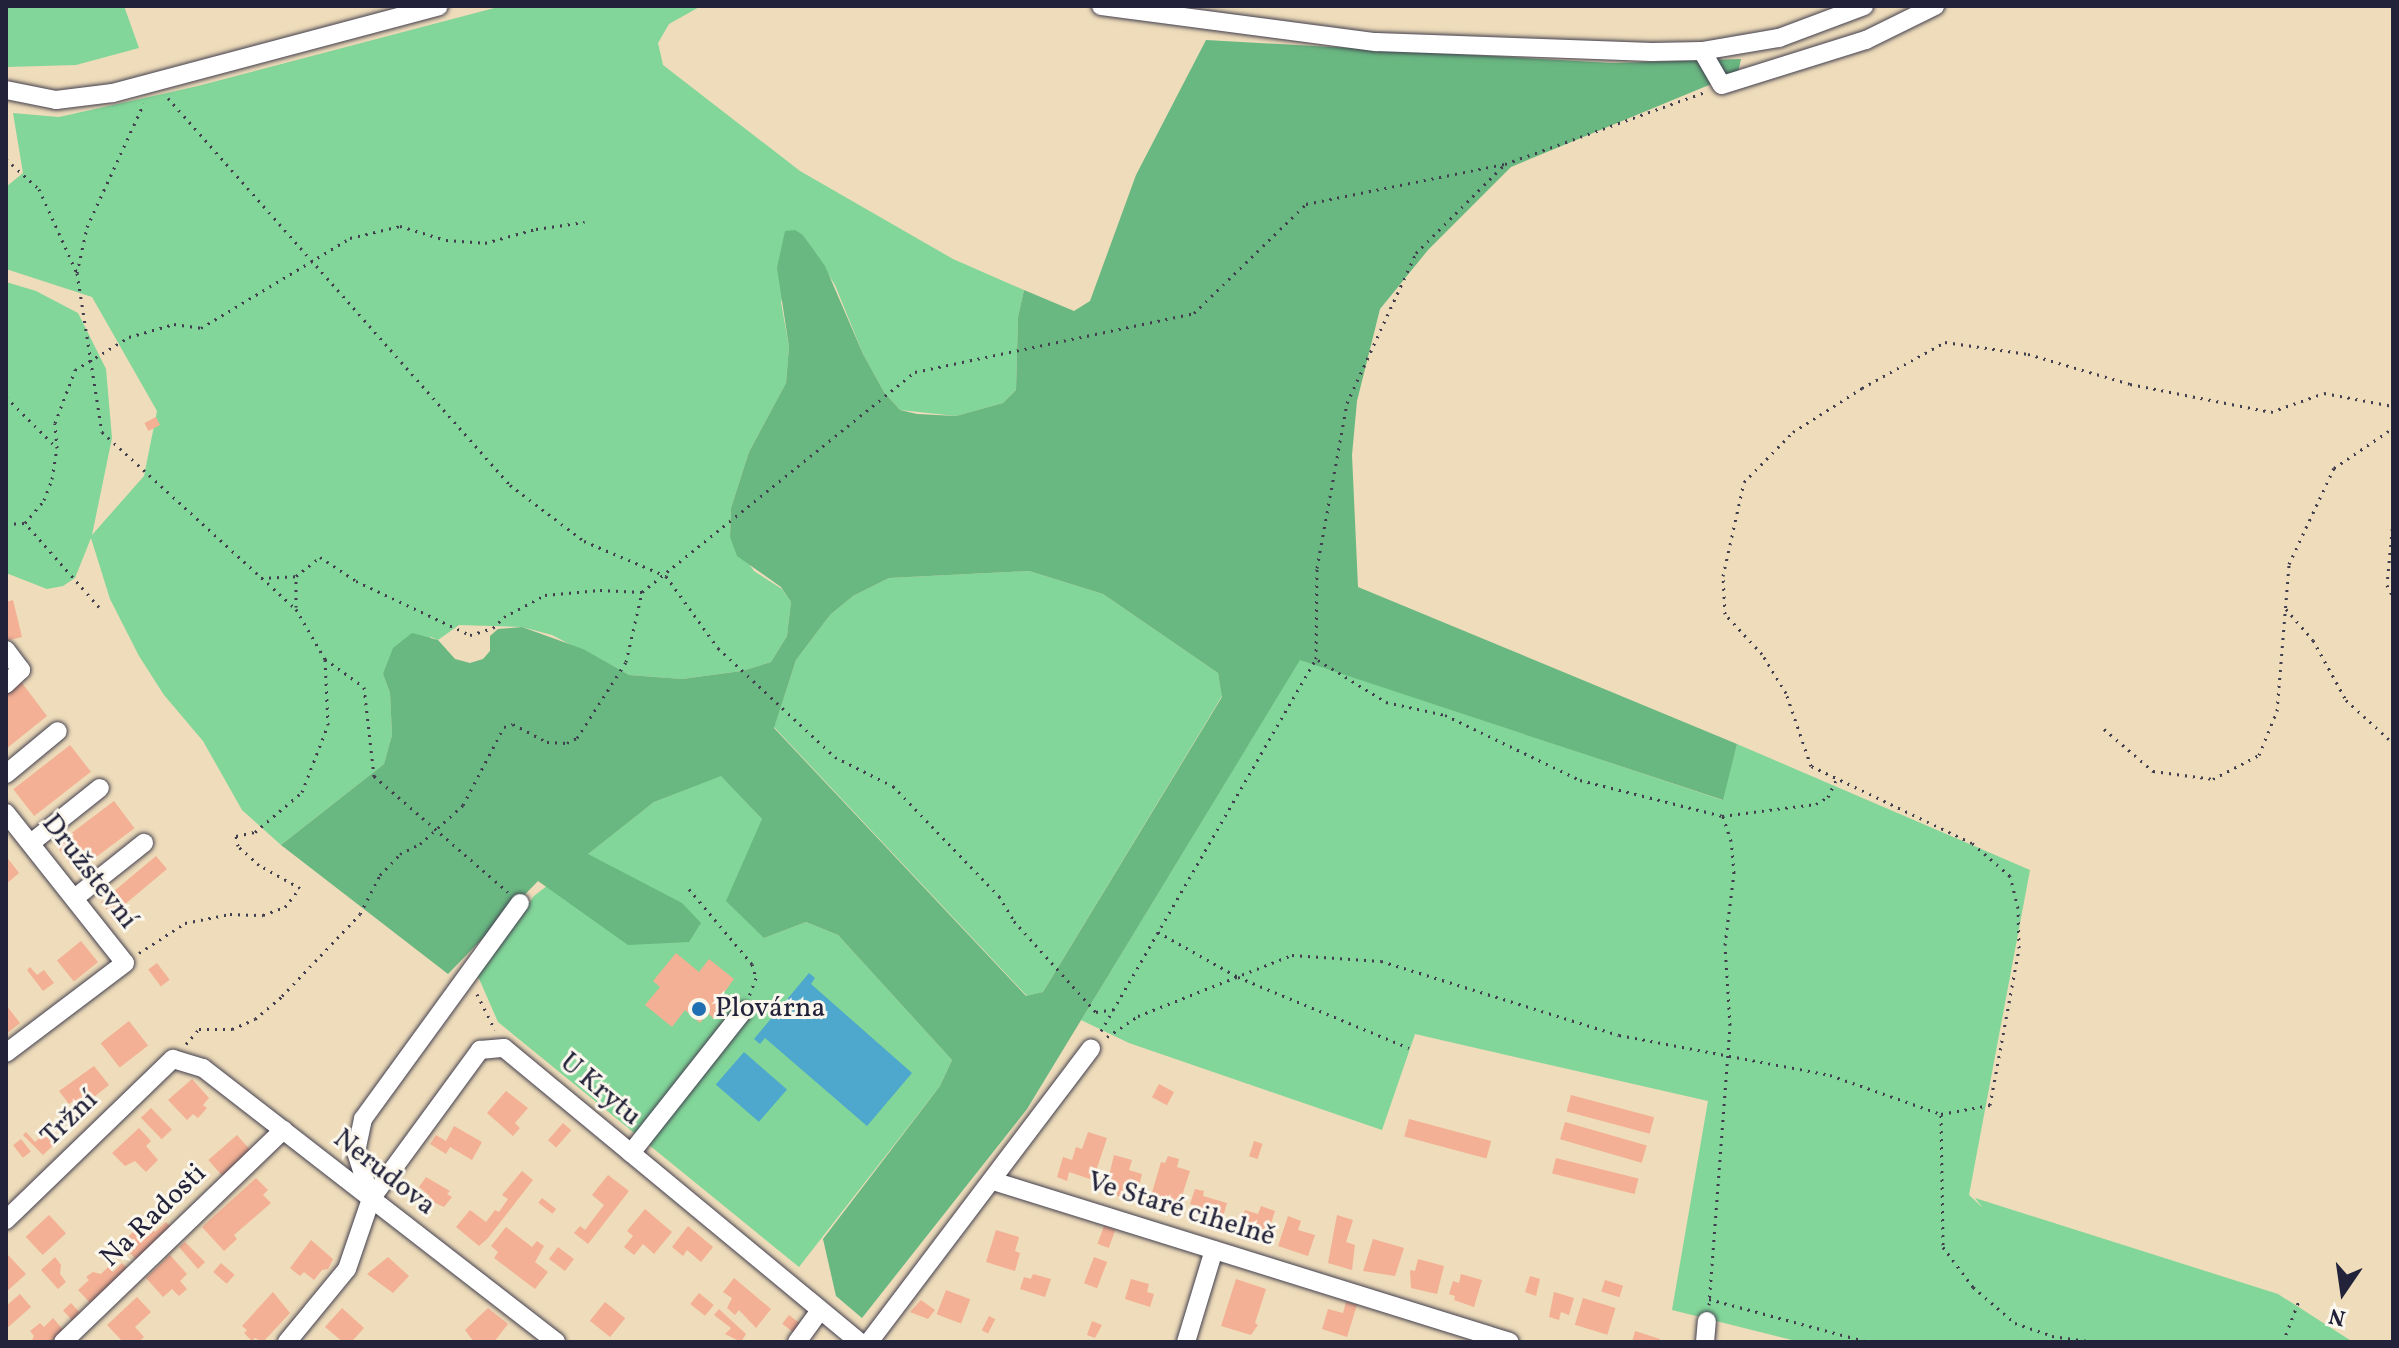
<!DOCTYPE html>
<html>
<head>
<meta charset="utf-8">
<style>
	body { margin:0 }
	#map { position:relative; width:2399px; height:1348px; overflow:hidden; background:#eedcba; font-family:Vollkorn,serif }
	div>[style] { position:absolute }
	.green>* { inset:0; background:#82d699 }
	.forest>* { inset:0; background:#69b781 }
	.water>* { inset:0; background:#4ea7cc; transform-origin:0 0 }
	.building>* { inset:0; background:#f3b094; transform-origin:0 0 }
	.path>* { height:3px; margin-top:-1.5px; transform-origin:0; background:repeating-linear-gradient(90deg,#413e4e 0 2px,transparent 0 8px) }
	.roads { filter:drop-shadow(0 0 2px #413e4e) drop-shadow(0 0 2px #413e4e) }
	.minor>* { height:18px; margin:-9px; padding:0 9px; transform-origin:9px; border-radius:9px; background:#fff }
	.dots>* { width:22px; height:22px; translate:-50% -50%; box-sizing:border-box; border:4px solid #fbf7ec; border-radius:50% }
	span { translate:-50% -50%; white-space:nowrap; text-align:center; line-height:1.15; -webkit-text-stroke:6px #fbf7ec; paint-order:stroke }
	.street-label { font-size:28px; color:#22223b }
	.poi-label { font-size:28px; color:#22223b }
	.left { translate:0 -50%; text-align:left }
	.frame { position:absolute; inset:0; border:8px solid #22223b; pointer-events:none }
	.north { position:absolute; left:2303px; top:1252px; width:80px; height:80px; -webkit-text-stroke:6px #fbf7ec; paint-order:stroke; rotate:193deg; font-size:22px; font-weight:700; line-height:32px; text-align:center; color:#22223b }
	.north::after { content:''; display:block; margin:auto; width:28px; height:36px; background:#22223b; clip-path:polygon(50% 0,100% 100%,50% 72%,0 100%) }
</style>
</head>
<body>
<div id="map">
	<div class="green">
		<i style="clip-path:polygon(6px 6px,124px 6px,139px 48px,76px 65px,6px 67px)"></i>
		<i style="clip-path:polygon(502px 6px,701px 6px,669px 24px,658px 43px,663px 65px,800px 171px,953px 259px,1024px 290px,1018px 317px,1016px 390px,1003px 403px,956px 416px,900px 410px,884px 392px,863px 354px,835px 285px,803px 235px,781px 302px,789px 347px,786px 383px,749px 452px,731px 508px,730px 537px,754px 571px,782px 589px,791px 602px,787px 636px,771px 662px,742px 671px,682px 679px,629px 675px,552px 635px,522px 627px,459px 625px,438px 640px,431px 637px,383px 674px,390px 693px,392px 735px,384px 764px,281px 845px,242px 810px,203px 741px,164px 695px,139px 656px,110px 599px,91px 538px,75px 578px,63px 586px,47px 589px,6px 573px,6px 282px,36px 291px,78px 313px,106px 369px,112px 438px,92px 535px,144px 476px,157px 411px,92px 297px,6px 269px,6px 187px,23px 173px,13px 113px,59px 117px,198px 86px)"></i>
		<i style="clip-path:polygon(1029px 571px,1103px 594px,1218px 673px,1222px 696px,1043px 992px,1027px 996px,774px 727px,796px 660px,830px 615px,853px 596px,889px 578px)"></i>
		<i style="clip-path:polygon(1300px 659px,1722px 800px,1737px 744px,2030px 870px,1969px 1195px,1983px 1208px,1975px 1198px,2278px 1294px,2353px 1342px,1800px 1342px,1672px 1310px,1708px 1101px,1415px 1034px,1382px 1130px,1129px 1043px,1081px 1020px)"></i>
		<i style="clip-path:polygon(721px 775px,762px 819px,764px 938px,806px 922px,838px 935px,952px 1060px,940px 1086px,799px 1267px,498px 1022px,477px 974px,534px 896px,654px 802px)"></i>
	</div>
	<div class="forest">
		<i style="clip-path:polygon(evenodd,1206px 40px,1613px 63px,1741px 59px,1738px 73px,1511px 167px,1428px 250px,1380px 309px,1357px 401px,1352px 455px,1358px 587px,1737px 744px,1723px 800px,1300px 660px,1027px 1109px,862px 1318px,836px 1296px,823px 1239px,940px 1086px,952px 1060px,838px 935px,806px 922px,764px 938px,726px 901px,762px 819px,721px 776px,654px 802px,588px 854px,682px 903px,701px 923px,689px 942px,628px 945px,538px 881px,448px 974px,281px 845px,384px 764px,392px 735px,390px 693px,383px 674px,393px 648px,412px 633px,438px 640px,455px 659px,470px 663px,483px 659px,490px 651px,490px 636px,498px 629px,522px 627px,583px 649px,629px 675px,682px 679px,742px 671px,771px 662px,787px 636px,791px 602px,781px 587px,737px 556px,730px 537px,731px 508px,749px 452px,786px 383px,789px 347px,777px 268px,785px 231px,795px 230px,803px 235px,825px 266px,863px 354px,884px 392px,900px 410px,917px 414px,956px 416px,1003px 403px,1016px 390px,1018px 317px,1024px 290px,1074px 311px,1090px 301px,1136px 175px,1206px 40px,1029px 571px,1103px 594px,1218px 673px,1222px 697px,1043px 992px,1026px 996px,774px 728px,796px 660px,830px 615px,853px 596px,889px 578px,1029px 571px)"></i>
	</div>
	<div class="water">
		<i style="clip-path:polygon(809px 973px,815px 978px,811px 984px,912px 1073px,867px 1126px,765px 1038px,760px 1044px,754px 1039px)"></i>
		<i style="left:744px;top:1052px;width:57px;height:43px;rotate:41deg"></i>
	</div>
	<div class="building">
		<i style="left:156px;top:417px;width:9px;height:13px;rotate:63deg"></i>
		<i style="clip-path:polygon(13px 600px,22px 637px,6px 641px,6px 602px)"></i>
		<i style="clip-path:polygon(19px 679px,47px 716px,6px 749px,6px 689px)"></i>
		<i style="left:70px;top:745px;width:34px;height:72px;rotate:52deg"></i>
		<i style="left:114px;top:801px;width:34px;height:73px;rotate:53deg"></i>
		<i style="clip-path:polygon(6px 856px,19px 873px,6px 884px)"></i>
		<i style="left:156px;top:856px;width:17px;height:72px;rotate:50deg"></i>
		<i style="left:81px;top:941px;width:27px;height:31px;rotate:51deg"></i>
		<i style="clip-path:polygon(676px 953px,699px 972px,709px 959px,734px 979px,716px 1004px,722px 1009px,714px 1019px,708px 1013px,700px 1023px,685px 1010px,672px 1027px,645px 1005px,660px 987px,653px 981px)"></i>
		<i style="left:157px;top:963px;width:21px;height:11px;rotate:53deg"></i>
		<i style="clip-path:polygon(30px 967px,37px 975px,44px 970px,54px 983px,43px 991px,27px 970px)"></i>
		<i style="clip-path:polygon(6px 1005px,20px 1023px,6px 1034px)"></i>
		<i style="left:129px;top:1021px;width:31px;height:36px;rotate:52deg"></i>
		<i style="clip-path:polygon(94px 1066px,109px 1085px,79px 1109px,73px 1101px,69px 1104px,59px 1091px)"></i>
		<i style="clip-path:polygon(192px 1079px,209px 1098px,203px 1105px,207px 1108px,198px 1118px,193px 1114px,187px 1120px,168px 1100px)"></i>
		<i style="left:1159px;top:1084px;width:17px;height:15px;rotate:28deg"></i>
		<i style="clip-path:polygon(506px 1091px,528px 1108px,515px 1123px,520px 1128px,513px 1136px,487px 1113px)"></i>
		<i style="left:1571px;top:1095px;width:86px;height:17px;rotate:15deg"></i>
		<i style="left:151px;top:1108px;width:30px;height:14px;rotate:46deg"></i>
		<i style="left:1409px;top:1119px;width:85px;height:18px;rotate:15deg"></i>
		<i style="left:1565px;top:1122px;width:85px;height:18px;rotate:16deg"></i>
		<i style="left:563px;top:1123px;width:11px;height:23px;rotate:41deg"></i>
		<i style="clip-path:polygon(454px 1126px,482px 1142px,472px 1160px,450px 1147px,446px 1154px,430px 1144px,436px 1135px,446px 1141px)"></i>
		<i style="clip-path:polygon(50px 1128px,60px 1139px,43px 1155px,23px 1135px,26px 1132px,35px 1142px)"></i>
		<i style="clip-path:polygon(139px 1128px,151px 1141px,146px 1146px,158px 1160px,146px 1172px,135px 1161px,125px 1166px,112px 1153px)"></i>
		<i style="clip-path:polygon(1088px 1132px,1107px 1138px,1093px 1180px,1069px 1172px,1067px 1181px,1057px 1177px,1063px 1157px,1072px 1160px,1076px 1147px,1082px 1149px)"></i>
		<i style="left:237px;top:1135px;width:21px;height:38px;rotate:49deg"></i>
		<i style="left:21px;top:1139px;width:16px;height:10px;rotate:52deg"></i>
		<i style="left:1254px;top:1141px;width:9px;height:16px;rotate:18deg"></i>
		<i style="clip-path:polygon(1114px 1155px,1132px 1160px,1129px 1170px,1142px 1174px,1135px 1202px,1105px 1192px)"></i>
		<i style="clip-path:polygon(1168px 1156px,1179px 1159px,1177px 1167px,1190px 1171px,1179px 1205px,1151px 1196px,1161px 1162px,1165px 1163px)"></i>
		<i style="left:1556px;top:1158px;width:85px;height:16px;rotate:14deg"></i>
		<i style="clip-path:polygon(522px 1171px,533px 1180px,488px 1238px,479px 1246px,456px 1227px,470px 1210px,486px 1222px,495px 1210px,499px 1212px,508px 1199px,502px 1195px)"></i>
		<i style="clip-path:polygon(608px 1175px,629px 1191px,588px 1244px,574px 1233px,580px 1226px,585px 1230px,604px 1205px,592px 1195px)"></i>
		<i style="clip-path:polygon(426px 1177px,450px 1191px,447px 1194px,452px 1197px,444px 1207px,427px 1199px,430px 1196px,419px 1187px)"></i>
		<i style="clip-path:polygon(256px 1178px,268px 1190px,263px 1195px,271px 1203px,234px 1235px,237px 1239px,224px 1251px,202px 1227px)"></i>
		<i style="clip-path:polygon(1195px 1189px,1204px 1191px,1203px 1196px,1227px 1203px,1222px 1220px,1227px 1221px,1224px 1229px,1194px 1220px,1199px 1207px,1190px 1204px)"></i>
		<i style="left:542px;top:1198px;width:18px;height:6px;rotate:38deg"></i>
		<i style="clip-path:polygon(1261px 1206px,1275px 1211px,1265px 1242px,1238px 1233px,1245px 1210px,1258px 1214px)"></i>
		<i style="clip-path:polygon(645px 1209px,672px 1232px,654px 1254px,643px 1244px,634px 1255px,624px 1247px,633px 1236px,627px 1231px)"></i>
		<i style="left:49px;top:1215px;width:25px;height:32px;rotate:47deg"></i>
		<i style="clip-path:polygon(1337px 1215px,1353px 1220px,1346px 1242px,1355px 1245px,1352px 1270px,1328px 1263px)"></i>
		<i style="clip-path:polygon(1288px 1216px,1301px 1221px,1298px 1230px,1315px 1235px,1308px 1256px,1278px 1246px)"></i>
		<i style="clip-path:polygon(144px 1221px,155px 1232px,166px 1222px,174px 1230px,139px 1262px,121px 1244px)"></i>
		<i style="clip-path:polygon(688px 1226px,713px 1247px,701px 1262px,687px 1250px,683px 1256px,672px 1247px)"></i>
		<i style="left:1104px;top:1226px;width:12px;height:19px;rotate:20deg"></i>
		<i style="clip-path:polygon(506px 1227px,532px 1247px,537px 1241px,544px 1246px,535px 1262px,548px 1272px,535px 1289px,494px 1258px,498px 1252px,491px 1246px)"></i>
		<i style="clip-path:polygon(996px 1230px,1019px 1237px,1015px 1251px,1020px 1253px,1015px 1271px,986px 1262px)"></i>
		<i style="clip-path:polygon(1373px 1239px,1404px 1248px,1395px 1276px,1363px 1271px)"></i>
		<i style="clip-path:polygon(311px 1240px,333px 1259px,328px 1269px,322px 1270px,314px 1280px,304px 1272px,300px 1276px,290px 1268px)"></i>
		<i style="clip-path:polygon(185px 1242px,205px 1262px,198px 1269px,179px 1247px)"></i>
		<i style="left:558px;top:1247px;width:20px;height:15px;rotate:37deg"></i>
		<i style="clip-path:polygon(6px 1253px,26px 1274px,6px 1292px)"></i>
		<i style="clip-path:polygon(170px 1255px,187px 1274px,180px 1281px,187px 1289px,179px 1296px,172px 1289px,163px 1297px,146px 1278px)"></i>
		<i style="clip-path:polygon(55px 1257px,61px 1265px,60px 1274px,66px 1282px,58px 1289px,41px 1270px)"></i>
		<i style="clip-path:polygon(388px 1257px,409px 1276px,393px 1293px,367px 1274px)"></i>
		<i style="left:1094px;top:1257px;width:14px;height:28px;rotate:21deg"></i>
		<i style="clip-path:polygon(1418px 1259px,1444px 1266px,1437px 1294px,1411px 1288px,1410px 1270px,1415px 1271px)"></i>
		<i style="clip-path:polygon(122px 1263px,129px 1270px,92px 1305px,78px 1290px,89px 1280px,86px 1277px,93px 1272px,101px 1274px,108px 1267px,113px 1272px)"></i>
		<i style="left:221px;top:1263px;width:18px;height:12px;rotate:41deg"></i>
		<i style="clip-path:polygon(1033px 1274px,1051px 1279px,1045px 1297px,1020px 1289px,1024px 1277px,1031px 1279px)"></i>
		<i style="clip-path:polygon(1461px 1274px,1482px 1280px,1474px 1307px,1454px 1300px,1455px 1296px,1449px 1294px,1453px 1281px,1459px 1283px)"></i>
		<i style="clip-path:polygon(1530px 1276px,1540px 1279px,1536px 1296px,1525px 1292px)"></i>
		<i style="clip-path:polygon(734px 1278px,771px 1309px,756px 1328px,739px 1310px,735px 1315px,727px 1308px,732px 1298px,723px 1292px)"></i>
		<i style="clip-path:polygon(1131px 1279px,1149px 1284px,1147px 1292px,1154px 1294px,1150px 1307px,1125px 1299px)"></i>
		<i style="clip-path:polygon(1236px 1279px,1266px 1289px,1255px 1323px,1258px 1325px,1251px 1335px,1221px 1326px)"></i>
		<i style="left:1605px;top:1280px;width:19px;height:12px;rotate:18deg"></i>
		<i style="left:946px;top:1290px;width:26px;height:26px;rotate:21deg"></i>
		<i style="clip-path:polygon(273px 1292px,290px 1313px,263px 1342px,255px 1338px,252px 1341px,244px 1333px,247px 1330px,242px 1326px)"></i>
		<i style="clip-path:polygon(1554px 1292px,1574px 1298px,1569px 1315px,1561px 1312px,1559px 1320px,1549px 1317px)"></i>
		<i style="left:699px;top:1293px;width:19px;height:14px;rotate:39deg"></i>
		<i style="clip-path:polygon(20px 1294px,31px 1307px,6px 1329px,6px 1306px)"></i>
		<i style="clip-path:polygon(137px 1297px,151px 1312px,135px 1327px,144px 1337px,139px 1342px,123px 1342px,107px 1325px)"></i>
		<i style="left:1583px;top:1298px;width:34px;height:28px;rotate:17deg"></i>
		<i style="clip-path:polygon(921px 1300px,935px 1310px,928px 1319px,910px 1312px)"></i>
		<i style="left:605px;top:1302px;width:26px;height:24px;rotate:39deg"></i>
		<i style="clip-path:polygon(1346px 1302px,1357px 1305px,1347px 1337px,1322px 1329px,1328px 1309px,1343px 1313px)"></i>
		<i style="left:71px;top:1303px;width:16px;height:11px;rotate:47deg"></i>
		<i style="clip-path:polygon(342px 1308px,364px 1328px,353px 1340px,355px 1342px,343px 1342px,325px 1327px)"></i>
		<i style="clip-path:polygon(488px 1308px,508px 1324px,494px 1342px,474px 1342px,465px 1330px)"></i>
		<i style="clip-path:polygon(719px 1309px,746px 1334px,741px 1342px,725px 1334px,731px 1328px,714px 1315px)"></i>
		<i style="left:789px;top:1315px;width:16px;height:11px;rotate:38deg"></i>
		<i style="left:989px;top:1316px;width:7px;height:16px;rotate:27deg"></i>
		<i style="clip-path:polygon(53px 1318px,64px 1331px,52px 1342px,31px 1342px,34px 1336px,30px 1331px,40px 1323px,44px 1327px)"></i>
		<i style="clip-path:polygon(1092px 1321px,1102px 1325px,1095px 1338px,1087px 1335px)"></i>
		<i style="clip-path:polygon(1635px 1331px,1660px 1339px,1659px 1342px,1632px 1342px)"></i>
	</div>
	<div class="path">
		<i style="left:168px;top:98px;width:516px;rotate:48.53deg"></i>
		<i style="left:510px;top:485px;width:93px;rotate:37.1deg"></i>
		<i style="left:584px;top:541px;width:89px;rotate:23.1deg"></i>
		<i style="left:666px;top:576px;width:89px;rotate:54.2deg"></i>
		<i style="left:718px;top:648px;width:160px;rotate:43deg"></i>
		<i style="left:835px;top:757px;width:65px;rotate:26.6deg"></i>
		<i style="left:893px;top:786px;width:153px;rotate:46.1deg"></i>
		<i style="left:999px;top:896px;width:29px;rotate:59deg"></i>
		<i style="left:1014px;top:921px;width:122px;rotate:48deg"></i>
		<i style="left:1096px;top:1012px;width:18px;rotate:-9deg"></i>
		<i style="left:6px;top:159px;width:45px;rotate:42.3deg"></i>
		<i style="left:39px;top:189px;width:92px;rotate:65.7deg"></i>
		<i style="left:77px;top:273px;width:161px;rotate:81.1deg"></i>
		<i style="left:102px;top:432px;width:263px;rotate:42.4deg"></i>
		<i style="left:296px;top:609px;width:58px;rotate:59.9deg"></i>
		<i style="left:325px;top:659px;width:48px;rotate:35.7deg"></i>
		<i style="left:364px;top:687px;width:90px;rotate:83.6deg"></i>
		<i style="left:374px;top:776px;width:177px;rotate:40.9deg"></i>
		<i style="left:77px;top:273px;width:47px;rotate:-77.7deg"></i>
		<i style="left:87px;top:227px;width:136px;rotate:-65.3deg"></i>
		<i style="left:6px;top:397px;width:72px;rotate:45deg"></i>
		<i style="left:2393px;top:521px;width:64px;rotate:95.4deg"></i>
		<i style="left:2387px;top:585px;width:13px;rotate:63deg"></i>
		<i style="left:6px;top:524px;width:19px;rotate:-3deg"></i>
		<i style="left:261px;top:578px;width:35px;rotate:-3deg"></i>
		<i style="left:99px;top:607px;width:112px;rotate:-131.4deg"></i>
		<i style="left:25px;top:523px;width:30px;rotate:-50deg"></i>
		<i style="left:44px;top:500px;width:22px;rotate:-69deg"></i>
		<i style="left:52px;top:479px;width:31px;rotate:-81deg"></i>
		<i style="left:57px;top:448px;width:25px;rotate:-95deg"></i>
		<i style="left:55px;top:423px;width:57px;rotate:-69.3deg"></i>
		<i style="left:75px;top:370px;width:63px;rotate:-31.4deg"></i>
		<i style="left:129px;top:337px;width:47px;rotate:-16.1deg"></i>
		<i style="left:174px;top:324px;width:27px;rotate:8deg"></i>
		<i style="left:201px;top:328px;width:174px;rotate:-31.1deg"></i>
		<i style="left:350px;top:238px;width:51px;rotate:-13.5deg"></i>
		<i style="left:400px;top:226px;width:48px;rotate:16.9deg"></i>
		<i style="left:446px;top:240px;width:39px;rotate:4deg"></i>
		<i style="left:485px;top:243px;width:53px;rotate:-15.4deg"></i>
		<i style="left:536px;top:229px;width:49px;rotate:-8.1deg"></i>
		<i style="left:296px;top:607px;width:31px;rotate:-90deg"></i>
		<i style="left:296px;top:576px;width:31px;rotate:-38deg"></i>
		<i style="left:320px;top:557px;width:43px;rotate:33.7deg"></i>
		<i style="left:356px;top:581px;width:126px;rotate:25.3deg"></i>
		<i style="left:470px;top:635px;width:24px;rotate:-17deg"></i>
		<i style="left:493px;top:628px;width:16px;rotate:-45deg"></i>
		<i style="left:504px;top:617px;width:47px;rotate:-28.2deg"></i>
		<i style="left:545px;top:595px;width:55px;rotate:-5.2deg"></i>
		<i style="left:600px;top:590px;width:42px;rotate:2.7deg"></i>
		<i style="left:2286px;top:609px;width:41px;rotate:48.9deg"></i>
		<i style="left:2313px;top:640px;width:68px;rotate:61.2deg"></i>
		<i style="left:2346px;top:700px;width:64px;rotate:42.5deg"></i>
		<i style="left:1318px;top:660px;width:80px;rotate:31.7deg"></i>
		<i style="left:1386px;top:702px;width:60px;rotate:12.4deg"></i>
		<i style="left:1445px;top:715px;width:150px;rotate:25.7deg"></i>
		<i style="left:1580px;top:780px;width:146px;rotate:14.2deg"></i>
		<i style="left:1722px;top:816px;width:95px;rotate:-7.3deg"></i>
		<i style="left:1816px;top:804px;width:14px;rotate:-30deg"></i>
		<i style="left:1828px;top:797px;width:19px;rotate:-65deg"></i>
		<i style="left:2104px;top:729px;width:65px;rotate:40.6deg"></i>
		<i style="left:2153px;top:771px;width:61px;rotate:7.6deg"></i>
		<i style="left:2213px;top:779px;width:52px;rotate:-27.6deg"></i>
		<i style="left:2259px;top:755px;width:48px;rotate:-67.8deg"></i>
		<i style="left:2277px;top:711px;width:147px;rotate:-85.3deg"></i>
		<i style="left:2289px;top:564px;width:106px;rotate:-64.9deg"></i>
		<i style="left:2334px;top:468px;width:71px;rotate:-34.1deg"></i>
		<i style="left:689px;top:889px;width:98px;rotate:50deg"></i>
		<i style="left:752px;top:964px;width:15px;rotate:74deg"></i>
		<i style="left:756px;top:978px;width:19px;rotate:111deg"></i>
		<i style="left:1158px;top:932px;width:92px;rotate:29.4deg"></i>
		<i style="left:1238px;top:977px;width:185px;rotate:22.5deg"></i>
		<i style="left:139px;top:953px;width:55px;rotate:-33.1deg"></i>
		<i style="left:185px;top:923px;width:46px;rotate:-11.3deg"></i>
		<i style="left:230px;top:914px;width:33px;rotate:2deg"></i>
		<i style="left:263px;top:915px;width:23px;rotate:-20deg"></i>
		<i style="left:285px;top:907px;width:24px;rotate:-52deg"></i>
		<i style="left:300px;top:888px;width:47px;rotate:-150.7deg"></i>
		<i style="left:259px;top:865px;width:28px;rotate:-138deg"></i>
		<i style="left:238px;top:846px;width:10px;rotate:-101deg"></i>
		<i style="left:236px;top:836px;width:19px;rotate:-12deg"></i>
		<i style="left:255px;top:832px;width:62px;rotate:-40.4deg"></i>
		<i style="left:302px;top:792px;width:72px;rotate:-68.8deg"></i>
		<i style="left:328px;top:725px;width:65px;rotate:-92.6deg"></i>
		<i style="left:477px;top:994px;width:40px;rotate:63.4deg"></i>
		<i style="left:1101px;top:1031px;width:430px;rotate:-60deg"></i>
		<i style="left:1316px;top:659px;width:91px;rotate:-89.4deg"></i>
		<i style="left:1317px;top:568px;width:168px;rotate:-79.7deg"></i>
		<i style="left:1347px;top:403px;width:165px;rotate:-65.3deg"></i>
		<i style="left:1416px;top:253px;width:126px;rotate:-45deg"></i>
		<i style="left:1505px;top:164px;width:213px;rotate:-19.8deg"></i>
		<i style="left:1107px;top:1037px;width:37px;rotate:-34deg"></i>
		<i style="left:1138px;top:1016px;width:166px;rotate:-21.6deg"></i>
		<i style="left:1292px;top:955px;width:89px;rotate:3.9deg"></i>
		<i style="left:1381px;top:961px;width:249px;rotate:17.3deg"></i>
		<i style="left:1619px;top:1035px;width:215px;rotate:10.7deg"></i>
		<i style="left:1830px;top:1075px;width:118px;rotate:19.4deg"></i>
		<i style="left:1941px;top:1114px;width:50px;rotate:-10.4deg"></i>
		<i style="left:1990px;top:1105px;width:160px;rotate:-79.5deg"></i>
		<i style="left:2019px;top:948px;width:40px;rotate:-91.4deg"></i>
		<i style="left:2018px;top:908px;width:33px;rotate:-104deg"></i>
		<i style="left:2010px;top:876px;width:50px;rotate:-139deg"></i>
		<i style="left:1972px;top:843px;width:178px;rotate:-154.4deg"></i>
		<i style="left:1811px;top:766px;width:77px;rotate:-108.9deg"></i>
		<i style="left:1786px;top:693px;width:46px;rotate:-121.6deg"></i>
		<i style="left:1762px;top:654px;width:54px;rotate:-132.8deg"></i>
		<i style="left:1725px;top:614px;width:38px;rotate:-93deg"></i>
		<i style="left:1723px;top:576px;width:96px;rotate:-77.4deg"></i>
		<i style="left:1744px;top:482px;width:70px;rotate:-45.6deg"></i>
		<i style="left:1793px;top:432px;width:82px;rotate:-32.5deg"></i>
		<i style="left:1862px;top:388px;width:95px;rotate:-29deg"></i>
		<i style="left:1945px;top:342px;width:84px;rotate:8.2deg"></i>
		<i style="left:2028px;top:354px;width:106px;rotate:16.4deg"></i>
		<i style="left:2130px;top:384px;width:144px;rotate:11.2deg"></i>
		<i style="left:2271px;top:412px;width:56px;rotate:-19.7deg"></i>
		<i style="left:2324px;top:393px;width:70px;rotate:10.7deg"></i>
		<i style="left:186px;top:1044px;width:20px;rotate:-49deg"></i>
		<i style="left:199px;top:1029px;width:33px"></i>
		<i style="left:232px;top:1029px;width:25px;rotate:-23deg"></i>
		<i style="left:255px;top:1019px;width:35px;rotate:-40deg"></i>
		<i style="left:282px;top:996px;width:113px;rotate:-46.4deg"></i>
		<i style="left:360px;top:914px;width:44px;rotate:-62.9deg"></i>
		<i style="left:380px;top:875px;width:29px;rotate:-46deg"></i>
		<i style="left:400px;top:854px;width:22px;rotate:-27deg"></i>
		<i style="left:420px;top:844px;width:58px;rotate:-42.2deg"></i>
		<i style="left:463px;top:805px;width:88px;rotate:-62.3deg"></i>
		<i style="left:504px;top:727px;width:9px;rotate:-18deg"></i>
		<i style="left:513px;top:724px;width:38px;rotate:28deg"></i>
		<i style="left:547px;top:742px;width:20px;rotate:3deg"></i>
		<i style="left:567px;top:743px;width:11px;rotate:-27deg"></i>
		<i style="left:577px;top:738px;width:90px;rotate:-57.2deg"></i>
		<i style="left:626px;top:662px;width:72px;rotate:-77.1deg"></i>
		<i style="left:642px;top:592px;width:351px;rotate:-38.9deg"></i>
		<i style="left:915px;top:372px;width:285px;rotate:-11.9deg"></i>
		<i style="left:1194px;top:313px;width:156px;rotate:-44.2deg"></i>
		<i style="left:1306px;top:204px;width:203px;rotate:-11.4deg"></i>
		<i style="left:1941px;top:1115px;width:132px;rotate:89.1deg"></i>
		<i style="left:1943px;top:1247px;width:50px;rotate:53.1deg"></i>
		<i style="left:1973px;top:1287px;width:55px;rotate:40.6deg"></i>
		<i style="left:2015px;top:1323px;width:39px;rotate:19deg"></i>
		<i style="left:2052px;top:1336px;width:43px;rotate:7.9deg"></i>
		<i style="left:1709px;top:1299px;width:165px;rotate:15.1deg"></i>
		<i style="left:1709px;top:1305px;width:281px;rotate:-85.7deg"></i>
		<i style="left:1730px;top:1025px;width:80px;rotate:-93.6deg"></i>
		<i style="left:1725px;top:945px;width:73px;rotate:-82.9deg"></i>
		<i style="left:1734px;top:873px;width:32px;rotate:-95deg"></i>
		<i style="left:1731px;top:841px;width:26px;rotate:-108deg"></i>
		<i style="left:2283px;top:1342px;width:47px;rotate:-68.9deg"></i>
	</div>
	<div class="roads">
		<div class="minor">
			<i style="left:1101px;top:6px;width:277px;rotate:7.5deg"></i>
			<i style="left:1376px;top:42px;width:276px;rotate:2.1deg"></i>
			<i style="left:1652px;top:52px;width:50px;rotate:-1.1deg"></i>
			<i style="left:1702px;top:51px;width:78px;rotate:-9.6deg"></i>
			<i style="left:1779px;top:38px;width:91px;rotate:-20.6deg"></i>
			<i style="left:1702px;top:51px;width:39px;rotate:60deg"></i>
			<i style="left:1722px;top:85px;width:151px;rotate:-17.4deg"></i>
			<i style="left:1866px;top:40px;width:77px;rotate:-26.2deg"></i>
			<i style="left:6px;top:90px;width:51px;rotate:11.3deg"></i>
			<i style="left:56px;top:100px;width:57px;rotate:-7deg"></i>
			<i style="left:113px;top:93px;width:337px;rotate:-14.9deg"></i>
			<i style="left:6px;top:650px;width:25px;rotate:53deg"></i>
			<i style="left:21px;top:670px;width:21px;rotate:137deg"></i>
			<i style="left:6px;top:774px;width:67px;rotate:-39.6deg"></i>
			<i style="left:6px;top:813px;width:191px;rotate:51.6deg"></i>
			<i style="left:125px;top:963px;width:149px;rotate:142.9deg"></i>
			<i style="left:31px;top:843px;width:88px;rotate:-38.6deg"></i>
			<i style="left:76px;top:897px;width:87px;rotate:-38.5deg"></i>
			<i style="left:631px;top:1153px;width:181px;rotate:-51.7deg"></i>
			<i style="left:993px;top:1181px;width:541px;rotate:17.3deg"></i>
			<i style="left:371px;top:1199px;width:49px;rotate:-107.7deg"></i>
			<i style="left:356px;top:1152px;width:34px;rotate:-78deg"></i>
			<i style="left:363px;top:1119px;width:267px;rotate:-54deg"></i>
			<i style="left:6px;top:1220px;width:232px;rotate:-44deg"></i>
			<i style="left:173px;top:1059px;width:31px;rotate:17deg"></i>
			<i style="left:203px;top:1068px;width:447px;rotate:37.8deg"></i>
			<i style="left:63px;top:1342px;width:306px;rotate:-43.9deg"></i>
			<i style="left:287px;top:1342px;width:94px;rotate:-50.6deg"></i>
			<i style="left:347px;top:1269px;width:74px;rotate:-71.1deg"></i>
			<i style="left:371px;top:1199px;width:185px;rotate:-53.8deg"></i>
			<i style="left:480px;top:1050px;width:24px;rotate:-5deg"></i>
			<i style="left:504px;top:1048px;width:462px;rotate:39.6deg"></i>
			<i style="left:797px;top:1342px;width:39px;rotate:-54deg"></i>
			<i style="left:869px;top:1342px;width:368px;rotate:-52.9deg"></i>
			<i style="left:1186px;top:1342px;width:96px;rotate:-73.1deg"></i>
			<i style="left:1705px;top:1342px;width:21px;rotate:-85deg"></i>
		</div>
	</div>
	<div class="dots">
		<i style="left:699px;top:1009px;background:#1f6fb2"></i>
	</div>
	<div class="street-label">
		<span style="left:89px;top:872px;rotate:52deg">Družstevní</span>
		<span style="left:600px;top:1090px;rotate:40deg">U Krytu</span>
		<span style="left:70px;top:1119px;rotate:-44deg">Tržní</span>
		<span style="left:384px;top:1173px;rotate:38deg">Nerudova</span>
		<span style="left:1181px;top:1210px;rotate:17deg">Ve Staré cihelně</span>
		<span style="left:154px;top:1216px;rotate:-44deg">Na Radosti</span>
	</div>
	<div class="poi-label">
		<span class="left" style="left:715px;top:1009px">Plovárna</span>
	</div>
	<div class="frame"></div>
	<div class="north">N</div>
</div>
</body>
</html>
